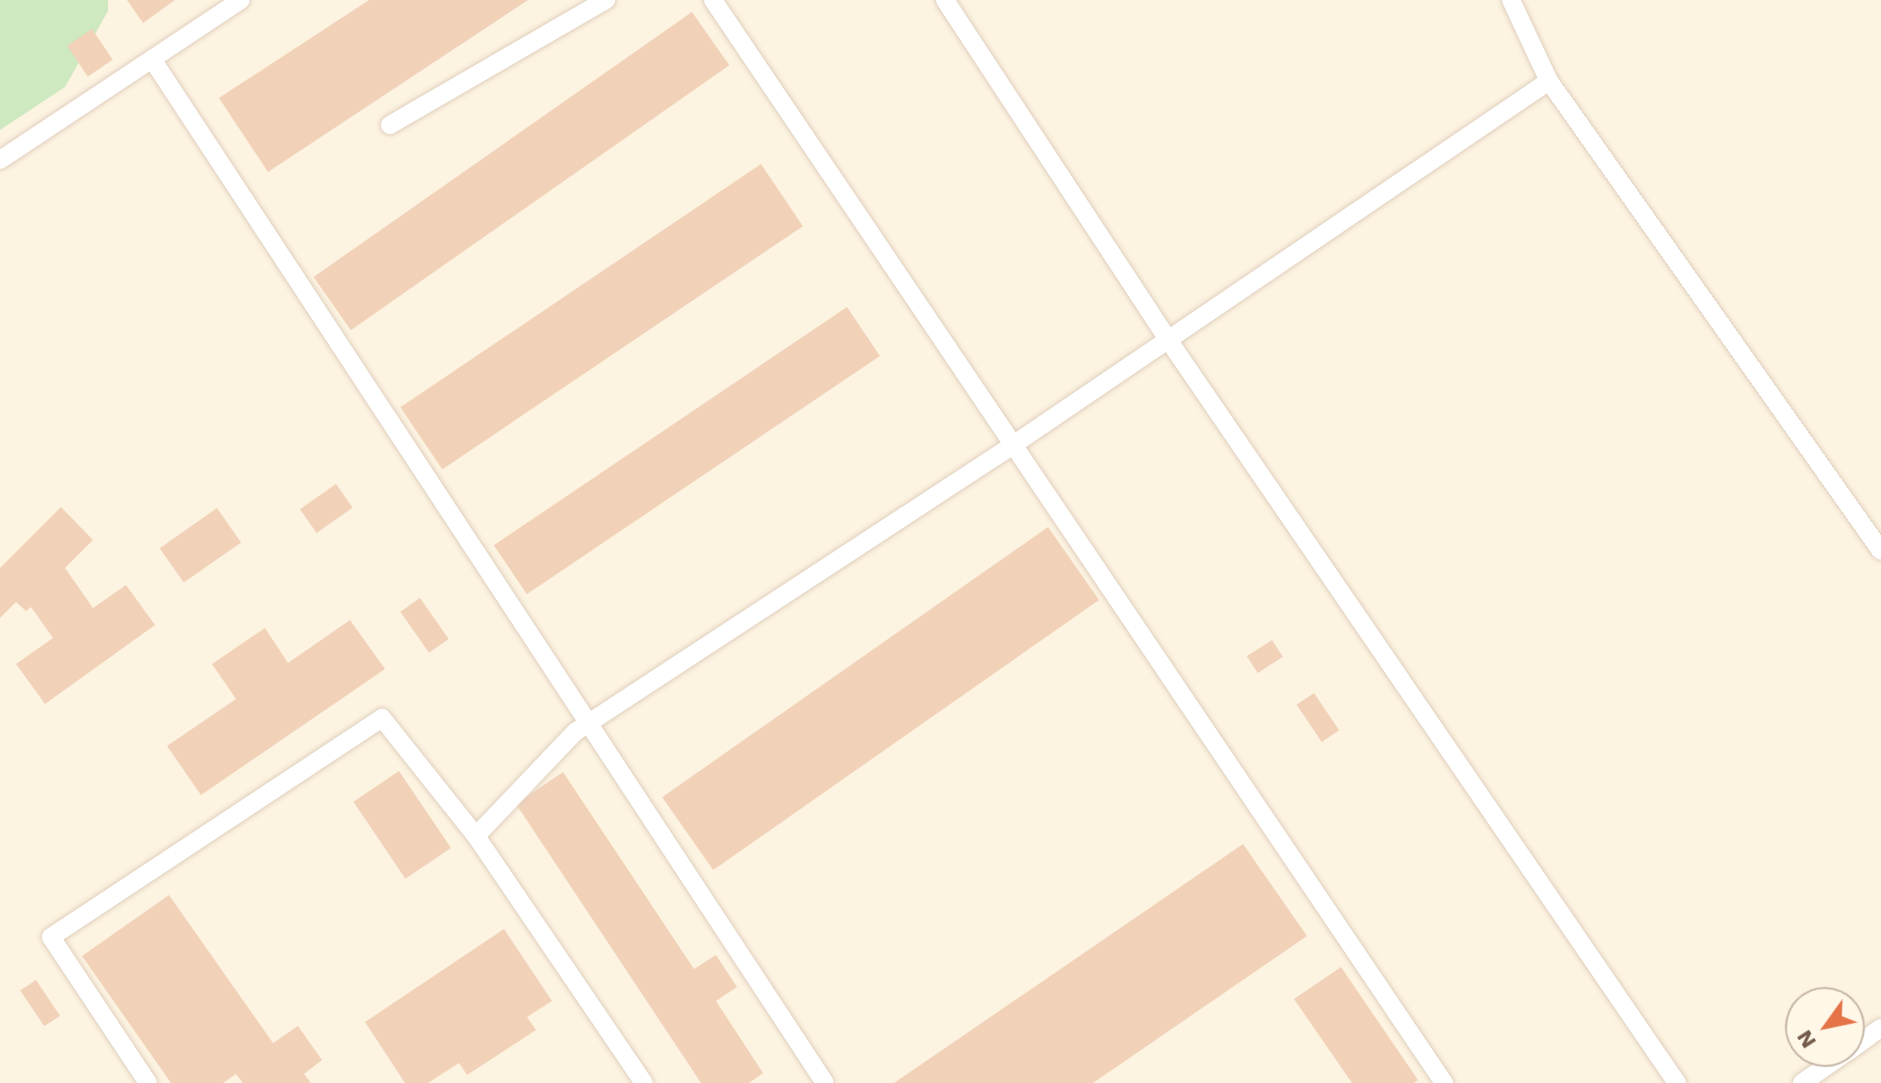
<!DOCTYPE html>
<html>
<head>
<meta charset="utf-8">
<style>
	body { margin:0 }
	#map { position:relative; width:1881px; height:1083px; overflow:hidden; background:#fcf3e1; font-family:"Work Sans",sans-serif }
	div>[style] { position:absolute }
	.green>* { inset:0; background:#cee9c0 }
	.building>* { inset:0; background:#f1d2b9; transform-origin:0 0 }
	.roads { filter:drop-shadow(0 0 2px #e0cfbd) drop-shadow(0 0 2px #e0cfbd) }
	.lane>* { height:18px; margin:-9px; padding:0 9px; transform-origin:9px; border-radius:9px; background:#fff }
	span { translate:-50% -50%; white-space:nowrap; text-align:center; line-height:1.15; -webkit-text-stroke:6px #fff7e7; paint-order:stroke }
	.north { position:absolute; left:1785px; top:987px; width:80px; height:80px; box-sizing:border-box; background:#fff7e7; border:2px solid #c7b8a8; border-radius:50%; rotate:237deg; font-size:22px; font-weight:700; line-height:32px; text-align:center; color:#725a49 }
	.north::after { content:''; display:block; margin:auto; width:28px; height:36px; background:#e47347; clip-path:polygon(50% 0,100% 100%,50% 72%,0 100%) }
</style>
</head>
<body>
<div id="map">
	<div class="green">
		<i style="clip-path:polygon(0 0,108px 0,108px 11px,65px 87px,0 130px)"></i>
	</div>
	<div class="building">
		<i style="clip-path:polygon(127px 0,175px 0,143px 23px)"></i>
		<i style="clip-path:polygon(369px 0,528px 0,268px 172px,219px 98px)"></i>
		<i style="left:692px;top:12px;width:65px;height:462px;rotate:55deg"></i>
		<i style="left:92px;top:29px;width:37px;height:30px;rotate:56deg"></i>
		<i style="left:761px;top:164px;width:75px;height:435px;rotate:56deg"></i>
		<i style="left:847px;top:307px;width:59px;height:426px;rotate:56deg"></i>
		<i style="left:336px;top:484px;width:29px;height:44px;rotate:55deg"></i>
		<i style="clip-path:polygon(61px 507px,93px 540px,65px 568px,93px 608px,126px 585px,155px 625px,45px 704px,16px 664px,53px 638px,31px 607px,26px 611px,16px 602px,0 618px,0 568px)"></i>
		<i style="left:217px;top:508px;width:42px;height:70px;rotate:55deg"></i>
		<i style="left:1048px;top:527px;width:89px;height:471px;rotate:55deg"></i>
		<i style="left:420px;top:598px;width:50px;height:24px;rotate:55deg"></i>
		<i style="clip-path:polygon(350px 620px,385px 669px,201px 795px,167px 746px,236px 699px,212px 664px,265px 628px,288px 663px)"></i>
		<i style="left:1272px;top:640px;width:20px;height:30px;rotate:57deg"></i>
		<i style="left:1314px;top:693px;width:45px;height:21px;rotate:56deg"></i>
		<i style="left:399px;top:771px;width:93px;height:55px;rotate:56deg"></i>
		<i style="clip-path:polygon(563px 772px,694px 969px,716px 955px,737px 987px,716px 1001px,763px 1073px,749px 1083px,701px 1083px,516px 804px)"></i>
		<i style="clip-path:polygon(1243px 844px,1307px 936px,1093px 1083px,894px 1083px)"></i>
		<i style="clip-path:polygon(169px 895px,273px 1043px,298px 1026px,322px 1060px,304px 1074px,311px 1083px,243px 1083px,236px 1074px,223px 1083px,171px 1083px,82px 956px)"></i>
		<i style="clip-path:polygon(504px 929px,552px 1001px,527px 1017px,536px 1030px,467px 1075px,459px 1063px,428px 1083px,405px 1083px,365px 1022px)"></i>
		<i style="clip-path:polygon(1341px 967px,1418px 1080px,1414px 1083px,1352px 1083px,1294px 999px)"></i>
		<i style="left:36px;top:980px;width:43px;height:19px;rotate:56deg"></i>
	</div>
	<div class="roads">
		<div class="lane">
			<i style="left:713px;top:0;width:1307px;rotate:55.98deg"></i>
			<i style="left:945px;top:0;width:404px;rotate:56.7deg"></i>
			<i style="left:1167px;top:338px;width:903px;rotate:55.61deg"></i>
			<i style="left:1511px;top:0;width:89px;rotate:64.9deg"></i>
			<i style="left:152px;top:59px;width:1225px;rotate:56.69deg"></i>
			<i style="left:390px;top:125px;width:250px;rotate:-30.1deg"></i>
			<i style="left:0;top:160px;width:289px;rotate:-33.6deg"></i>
			<i style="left:476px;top:836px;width:144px;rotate:-46.4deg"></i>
			<i style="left:575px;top:732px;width:524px;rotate:-33.23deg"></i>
			<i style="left:1013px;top:445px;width:648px;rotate:-34.18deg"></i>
			<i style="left:1549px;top:81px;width:575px;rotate:54.76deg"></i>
			<i style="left:1849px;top:1051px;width:39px;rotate:-36deg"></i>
			<i style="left:148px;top:1083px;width:175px;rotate:-123.6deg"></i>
			<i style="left:51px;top:937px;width:397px;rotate:-33.5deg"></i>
			<i style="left:382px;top:718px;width:151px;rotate:51.5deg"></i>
			<i style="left:476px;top:836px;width:299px;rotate:55.8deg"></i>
			<i style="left:1802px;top:1083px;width:56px;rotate:-34.8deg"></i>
		</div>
	</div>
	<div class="north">N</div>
</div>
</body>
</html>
